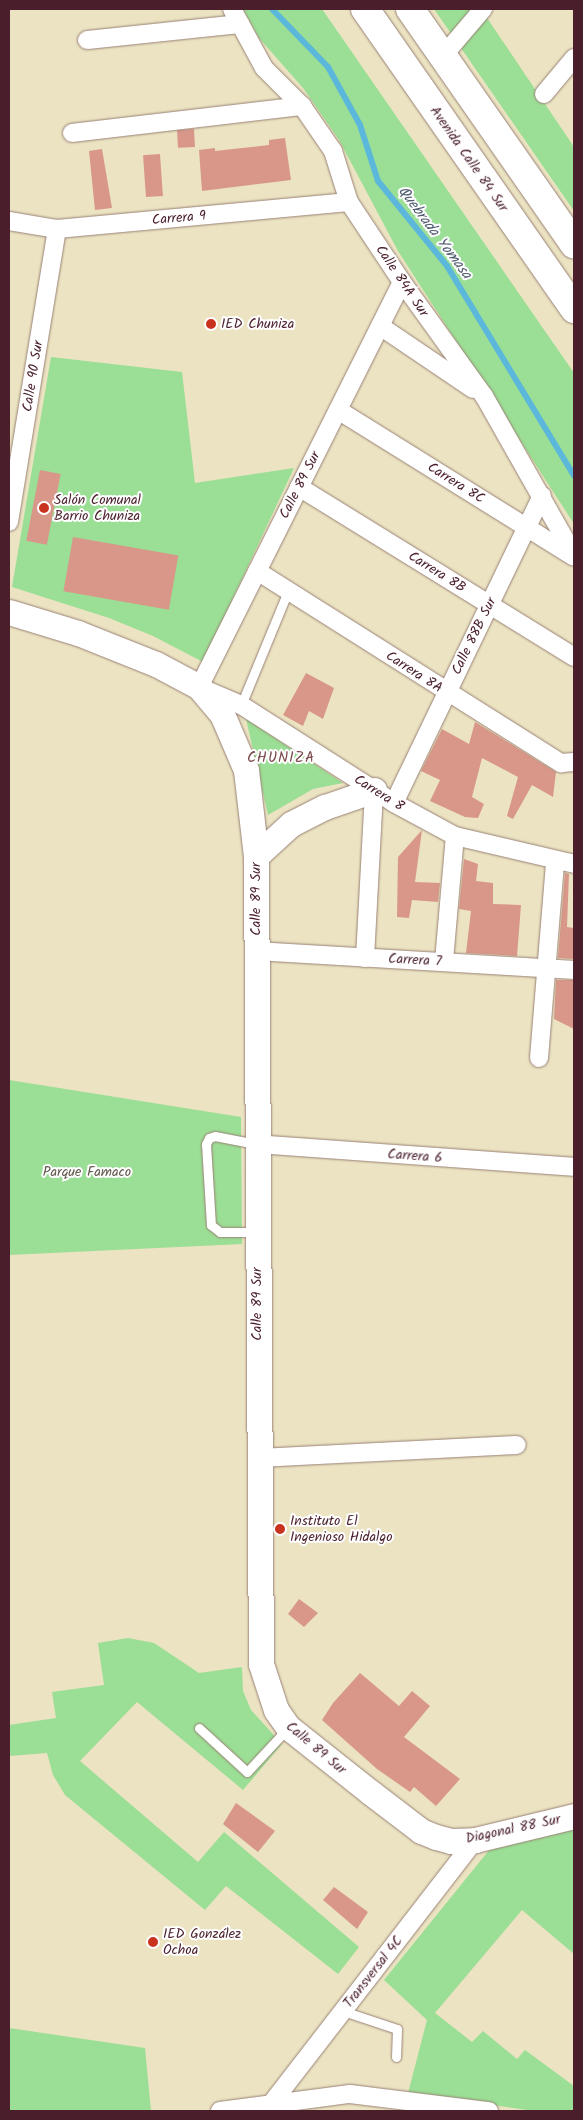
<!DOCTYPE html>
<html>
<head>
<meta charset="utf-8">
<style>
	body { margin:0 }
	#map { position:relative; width:583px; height:2120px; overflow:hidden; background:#ebe3c2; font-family:Kalam,sans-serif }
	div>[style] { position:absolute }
	.green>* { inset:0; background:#9bde95 }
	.stream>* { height:6px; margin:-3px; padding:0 3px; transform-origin:3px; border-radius:3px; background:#5cb8da }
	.building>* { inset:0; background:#d99789; transform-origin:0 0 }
	.roads { filter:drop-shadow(0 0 1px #9a8176) drop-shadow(0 0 1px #9a8176) }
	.lane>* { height:9px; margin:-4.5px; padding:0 4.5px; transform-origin:4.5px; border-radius:4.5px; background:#fff }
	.street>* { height:18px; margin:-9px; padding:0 9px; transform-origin:9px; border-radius:9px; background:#fff }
	.secondary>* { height:25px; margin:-12.5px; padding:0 12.5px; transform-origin:12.5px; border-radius:12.5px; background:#fff }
	.highway>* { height:28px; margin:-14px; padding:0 14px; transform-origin:14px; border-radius:14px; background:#fff }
	.dots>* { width:14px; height:14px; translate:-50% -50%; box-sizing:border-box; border:2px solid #fff; border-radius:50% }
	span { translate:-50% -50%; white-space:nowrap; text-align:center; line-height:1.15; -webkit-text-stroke:4px #fff; paint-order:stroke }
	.street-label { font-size:14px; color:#4a1f2b }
	.poi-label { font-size:14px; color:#4a1f2b }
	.left { translate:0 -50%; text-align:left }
	.park-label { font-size:14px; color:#62584b }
	.water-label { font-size:15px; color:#515c71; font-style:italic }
	.neighbourhood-label { font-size:15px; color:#7c494c; letter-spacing:1px }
	.frame { position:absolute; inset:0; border:10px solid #4a1f2b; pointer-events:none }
</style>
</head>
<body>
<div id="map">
	<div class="green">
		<i style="clip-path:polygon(243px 9px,322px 9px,574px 373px,574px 524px,398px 251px,339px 140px,303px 88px,259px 38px)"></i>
		<i style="clip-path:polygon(434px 9px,481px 9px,574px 147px,574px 211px)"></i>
		<i style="clip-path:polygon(51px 357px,182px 372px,195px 483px,294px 468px,203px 662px,153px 636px,109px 618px,12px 587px)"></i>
		<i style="clip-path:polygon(246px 719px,343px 783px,313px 789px,268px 815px)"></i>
		<i style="clip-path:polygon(9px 1080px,241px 1117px,242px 1244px,9px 1255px)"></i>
		<i style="clip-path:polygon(128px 1638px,154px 1643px,199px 1673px,242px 1667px,243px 1691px,251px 1710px,282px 1744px,243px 1790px,137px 1702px,80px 1761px,198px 1862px,224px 1832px,359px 1947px,338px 1974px,226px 1886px,205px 1910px,65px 1795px,53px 1775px,47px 1753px,9px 1756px,9px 1725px,56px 1718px,52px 1692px,104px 1685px,98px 1643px)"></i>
		<i style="clip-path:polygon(574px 1825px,574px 1954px,522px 1910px,435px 2013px,472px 2042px,483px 2031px,517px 2059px,525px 2050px,574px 2086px,574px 2111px,534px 2111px,408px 2093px,427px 2020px,384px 1980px,490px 1849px)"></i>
		<i style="clip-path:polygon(9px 2028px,145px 2048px,151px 2111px,9px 2111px)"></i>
	</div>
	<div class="stream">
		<i style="left:272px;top:9px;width:81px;rotate:46deg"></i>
		<i style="left:328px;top:67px;width:66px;rotate:61.1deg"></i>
		<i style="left:360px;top:125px;width:59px;rotate:72.2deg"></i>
		<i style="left:378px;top:181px;width:109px;rotate:50.9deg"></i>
		<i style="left:447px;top:266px;width:245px;rotate:58.8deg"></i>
	</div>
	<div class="building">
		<i style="left:194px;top:129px;width:18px;height:17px;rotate:87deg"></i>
		<i style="clip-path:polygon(285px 138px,291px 180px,202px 191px,199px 150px,215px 148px,215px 151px,269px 145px,269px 140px)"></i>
		<i style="clip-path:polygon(102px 149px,112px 208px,95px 210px,89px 151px)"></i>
		<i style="left:160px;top:154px;width:42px;height:17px;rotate:86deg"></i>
		<i style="left:40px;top:470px;width:21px;height:72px;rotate:11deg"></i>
		<i style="left:73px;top:537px;width:107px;height:55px;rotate:10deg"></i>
		<i style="clip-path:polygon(306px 673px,334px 688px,323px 719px,309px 711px,303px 726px,283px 715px)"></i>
		<i style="clip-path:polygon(475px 722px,556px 772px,553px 797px,532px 785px,513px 819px,507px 816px,518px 777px,482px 758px,472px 797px,484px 804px,478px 818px,465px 817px,430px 801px,440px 780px,421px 771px,442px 729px,469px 744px)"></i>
		<i style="clip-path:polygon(422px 830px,415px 882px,440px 883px,438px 902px,412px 900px,409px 918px,397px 917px,398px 857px)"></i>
		<i style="clip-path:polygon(464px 859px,478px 864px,476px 881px,493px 883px,493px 904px,521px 905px,517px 956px,466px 953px,471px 911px,459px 909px)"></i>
		<i style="clip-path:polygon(565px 873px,569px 874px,567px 927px,574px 928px,574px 959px,558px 958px)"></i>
		<i style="clip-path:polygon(556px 980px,574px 980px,574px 1029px,554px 1019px)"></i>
		<i style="clip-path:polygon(299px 1599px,318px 1613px,304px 1627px,288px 1614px)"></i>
		<i style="clip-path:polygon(360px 1673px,399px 1706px,412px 1691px,430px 1706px,404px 1737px,460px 1779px,436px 1806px,414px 1787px,410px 1792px,377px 1769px,322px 1720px,333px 1703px)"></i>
		<i style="clip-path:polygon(236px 1803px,275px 1831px,258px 1852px,223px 1824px)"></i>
		<i style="clip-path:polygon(334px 1887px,368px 1912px,357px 1929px,323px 1900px)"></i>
	</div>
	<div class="roads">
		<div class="lane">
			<i style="left:241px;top:705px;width:123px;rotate:-67.6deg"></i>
			<i style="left:256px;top:1144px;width:42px;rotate:-169deg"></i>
			<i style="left:215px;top:1136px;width:6px;rotate:162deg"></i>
			<i style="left:209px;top:1138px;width:7px;rotate:117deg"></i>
			<i style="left:206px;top:1144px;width:81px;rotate:86.5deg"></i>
			<i style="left:211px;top:1225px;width:11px;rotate:38deg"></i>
			<i style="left:220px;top:1232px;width:37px"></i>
			<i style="left:199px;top:1728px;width:65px;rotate:42.5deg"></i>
			<i style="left:247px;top:1772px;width:59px;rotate:-47.1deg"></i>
			<i style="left:343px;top:2011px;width:57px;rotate:18.4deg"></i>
			<i style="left:397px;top:2029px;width:28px;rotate:92deg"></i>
		</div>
		<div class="street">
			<i style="left:232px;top:9px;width:67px;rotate:61.5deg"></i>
			<i style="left:264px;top:68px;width:54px;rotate:45deg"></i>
			<i style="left:302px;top:106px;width:55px;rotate:55.4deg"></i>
			<i style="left:333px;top:151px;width:53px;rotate:72.6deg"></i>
			<i style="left:349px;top:202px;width:96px;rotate:56.5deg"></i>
			<i style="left:402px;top:282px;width:140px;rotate:54.3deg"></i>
			<i style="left:484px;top:396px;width:183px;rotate:60.5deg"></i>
			<i style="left:87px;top:40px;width:154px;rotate:-6deg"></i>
			<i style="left:443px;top:56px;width:62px;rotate:-49.6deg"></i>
			<i style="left:544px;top:94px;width:47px;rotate:-50.2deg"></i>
			<i style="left:72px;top:133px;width:232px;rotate:-6.7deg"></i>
			<i style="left:9px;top:221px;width:49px;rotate:9.5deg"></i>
			<i style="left:57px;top:229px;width:293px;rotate:-5.3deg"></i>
			<i style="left:402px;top:282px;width:453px;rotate:116.6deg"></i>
			<i style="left:199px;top:687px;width:46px;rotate:23.2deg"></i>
			<i style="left:241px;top:705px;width:182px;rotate:32.6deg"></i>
			<i style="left:394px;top:803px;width:69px;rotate:28.4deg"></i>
			<i style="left:455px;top:836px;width:122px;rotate:13.2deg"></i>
			<i style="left:380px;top:326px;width:112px;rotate:34.1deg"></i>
			<i style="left:338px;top:410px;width:277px;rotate:31.9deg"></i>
			<i style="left:299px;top:487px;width:323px;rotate:31.7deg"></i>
			<i style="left:9px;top:522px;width:297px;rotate:-80.7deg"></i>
			<i style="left:257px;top:571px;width:360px;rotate:32.3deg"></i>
			<i style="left:561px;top:763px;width:13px;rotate:-4deg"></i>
			<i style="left:394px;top:803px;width:341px;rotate:-64.3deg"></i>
			<i style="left:256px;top:951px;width:319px;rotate:3.4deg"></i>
			<i style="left:365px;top:958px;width:168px;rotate:-86.9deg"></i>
			<i style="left:444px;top:961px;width:125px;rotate:-85deg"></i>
			<i style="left:539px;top:1058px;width:197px;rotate:-85.3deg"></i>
			<i style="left:256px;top:1144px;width:319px;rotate:4.1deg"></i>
			<i style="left:258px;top:1458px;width:259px;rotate:-2.9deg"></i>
			<i style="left:271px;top:2104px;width:334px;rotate:-52.3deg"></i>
			<i style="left:220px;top:2111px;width:131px;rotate:-7.5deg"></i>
			<i style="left:350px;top:2094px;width:140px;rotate:7deg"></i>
		</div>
		<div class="secondary">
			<i style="left:9px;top:612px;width:72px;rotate:16.9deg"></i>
			<i style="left:78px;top:633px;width:84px;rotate:21.7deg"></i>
			<i style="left:156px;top:664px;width:49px;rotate:28.1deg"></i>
			<i style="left:199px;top:687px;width:35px;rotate:50deg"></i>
			<i style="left:222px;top:714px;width:61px;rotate:66.8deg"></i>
			<i style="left:246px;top:770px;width:87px;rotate:83.4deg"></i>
			<i style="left:256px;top:856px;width:808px;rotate:89.65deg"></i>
			<i style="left:261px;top:1664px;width:48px;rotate:71.9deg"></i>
			<i style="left:276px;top:1710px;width:21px;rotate:55deg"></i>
			<i style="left:288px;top:1727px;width:105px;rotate:38.4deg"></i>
			<i style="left:370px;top:1792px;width:64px;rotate:37.4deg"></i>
			<i style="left:421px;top:1831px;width:16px;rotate:22deg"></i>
			<i style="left:436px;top:1837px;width:16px;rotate:15deg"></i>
			<i style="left:451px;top:1841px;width:24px;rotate:-2deg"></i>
			<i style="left:475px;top:1840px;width:102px;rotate:-13.6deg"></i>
			<i style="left:256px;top:856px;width:47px;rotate:-42.4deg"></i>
			<i style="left:291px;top:824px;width:38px;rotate:-27deg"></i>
			<i style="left:325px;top:807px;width:52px;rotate:-19.1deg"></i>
		</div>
		<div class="highway">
			<i style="left:365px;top:9px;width:366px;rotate:55.1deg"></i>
			<i style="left:410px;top:9px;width:287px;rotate:55.1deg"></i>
		</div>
	</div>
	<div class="dots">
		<i style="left:211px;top:324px;background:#c8321e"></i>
		<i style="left:44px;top:508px;background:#c8321e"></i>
		<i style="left:280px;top:1529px;background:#c8321e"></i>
		<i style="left:153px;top:1942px;background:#c8321e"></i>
	</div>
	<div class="street-label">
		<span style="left:469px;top:159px;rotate:55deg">Avenida Calle 84 Sur</span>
		<span style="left:179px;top:218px;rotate:-5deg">Carrera 9</span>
		<span style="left:402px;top:281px;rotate:56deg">Calle 84A Sur</span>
		<span style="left:33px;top:376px;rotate:-81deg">Calle 90 Sur</span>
		<span style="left:456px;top:483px;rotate:32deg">Carrera 8C</span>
		<span style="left:300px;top:485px;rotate:-63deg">Calle 89 Sur</span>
		<span style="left:437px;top:572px;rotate:32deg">Carrera 8B</span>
		<span style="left:474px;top:636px;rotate:-64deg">Calle 88B Sur</span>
		<span style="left:414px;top:672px;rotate:33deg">Carrera 8A</span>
		<span style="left:379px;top:793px;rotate:32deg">Carrera 8</span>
		<span style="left:256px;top:899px;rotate:-90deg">Calle 89 Sur</span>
		<span style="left:415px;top:960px;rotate:3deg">Carrera 7</span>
		<span style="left:415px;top:1156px;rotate:4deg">Carrera 6</span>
		<span style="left:257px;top:1304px;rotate:-90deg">Calle 89 Sur</span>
		<span style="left:316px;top:1748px;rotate:40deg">Calle 89 Sur</span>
		<span style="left:513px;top:1829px;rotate:-12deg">Diagonal 88 Sur</span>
		<span style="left:373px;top:1972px;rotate:-52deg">Transversal 4C</span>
	</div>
	<div class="poi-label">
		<span class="left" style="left:221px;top:324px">IED Chuniza</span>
		<span class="left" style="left:54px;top:508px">Salón Comunal<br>Barrio Chuniza</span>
		<span class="left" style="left:290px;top:1529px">Instituto El<br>Ingenioso Hidalgo</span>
		<span class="left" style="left:163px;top:1942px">IED González<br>Ochoa</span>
	</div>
	<div class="park-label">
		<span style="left:87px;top:1172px">Parque Famaco</span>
	</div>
	<div class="water-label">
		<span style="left:434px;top:233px;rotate:53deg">Quebrada Yomasa</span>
	</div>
	<div class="neighbourhood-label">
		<span style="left:281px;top:759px">CHUNIZA</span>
	</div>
	<div class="frame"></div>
</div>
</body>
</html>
